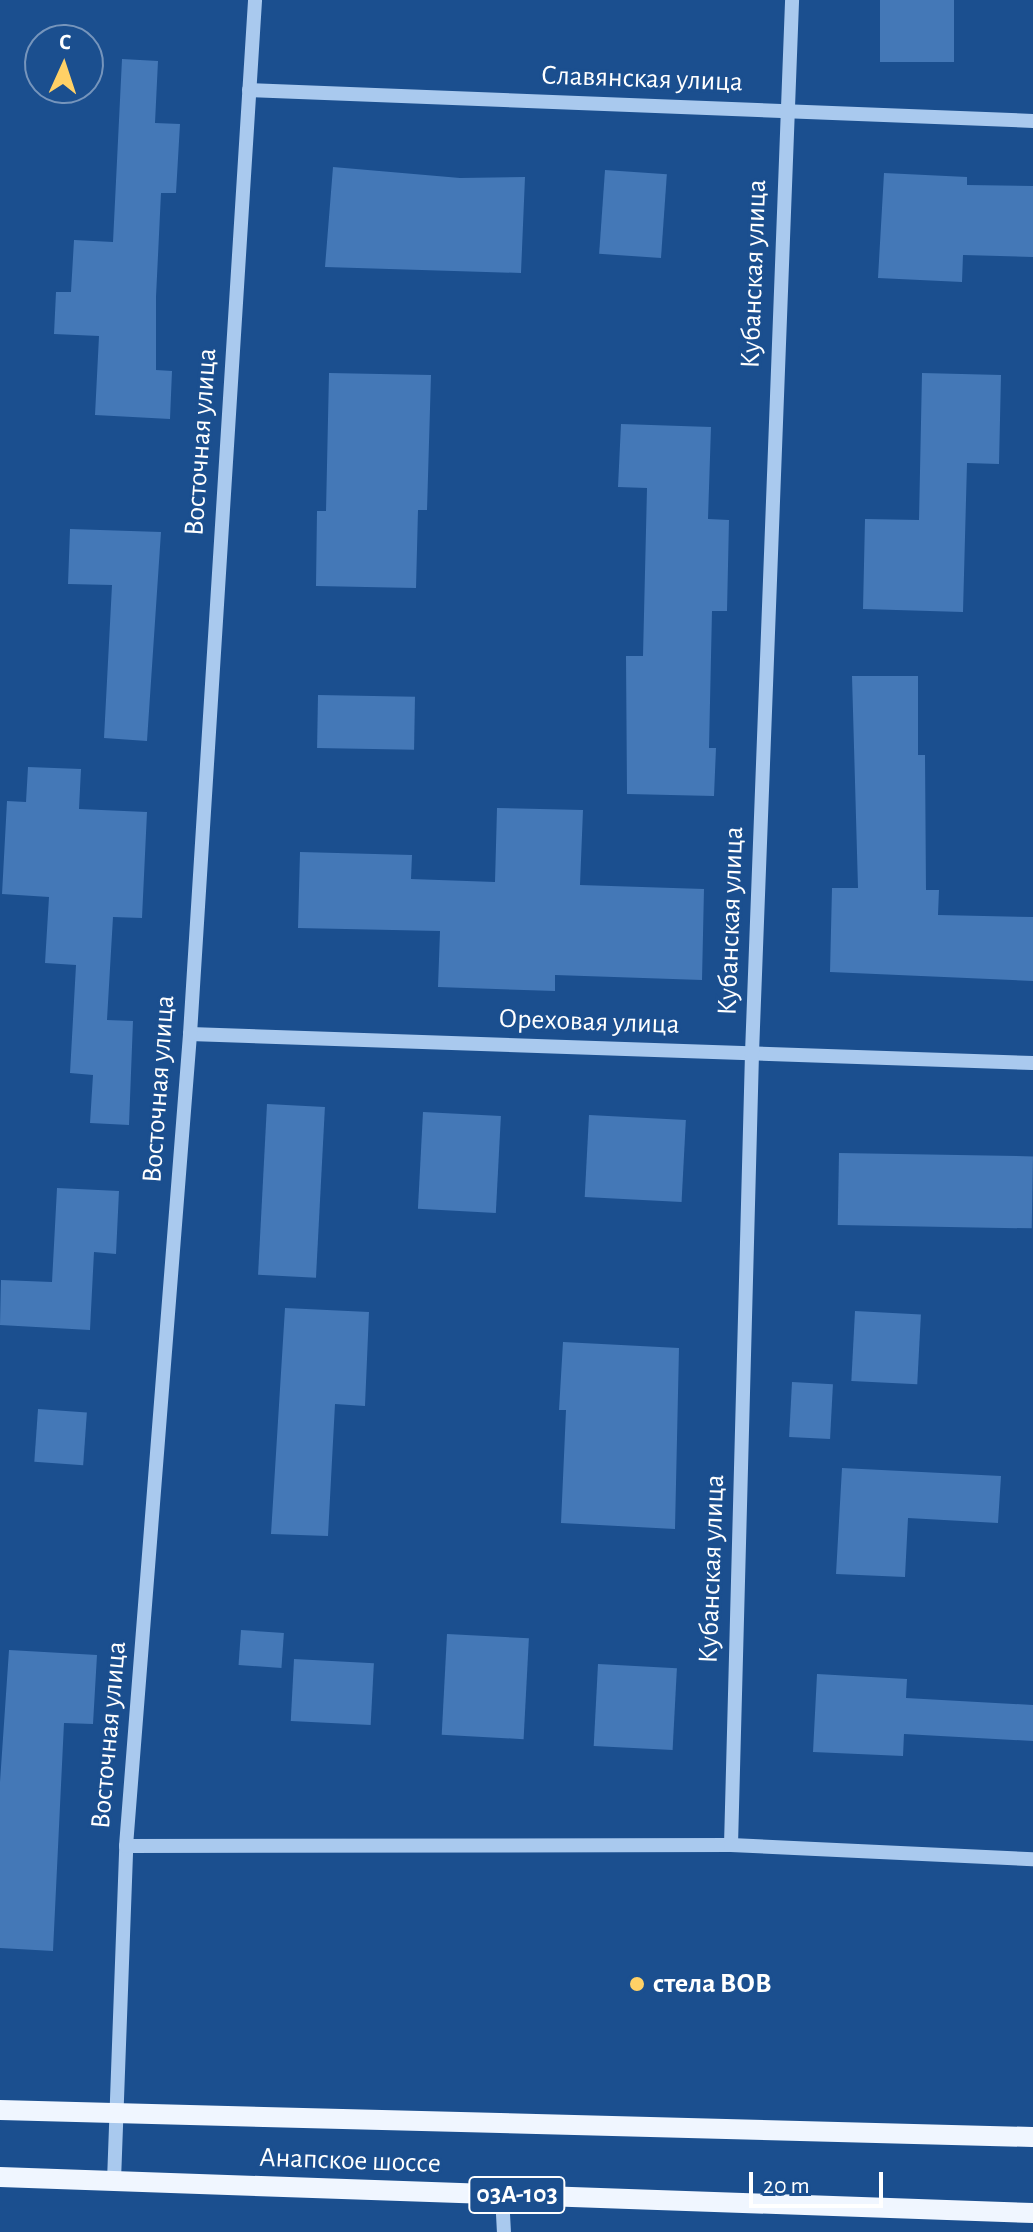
<!DOCTYPE html>
<html>
<head>
<meta charset="utf-8">
<style>
	body { margin:0 }
	#map { position:relative; width:1033px; height:2232px; overflow:hidden; background:#1b4f8f; font-family:"Alegreya Sans",sans-serif }
	div>[style] { position:absolute }
	.building>* { inset:0; background:#4478b7; transform-origin:0 0 }
	.minor>* { height:14px; margin:-7px; padding:0 7px; transform-origin:7px; border-radius:7px; background:#a9c9ee }
	.major>* { height:20px; margin:-10px; padding:0 10px; transform-origin:10px; border-radius:10px; background:#f0f6ff }
	.dots>* { width:22px; height:22px; translate:-50% -50%; box-sizing:border-box; border:4px solid #1b4f8f; border-radius:50% }
	span { translate:-50% -50%; white-space:nowrap; text-align:center; line-height:1.15; -webkit-text-stroke:6px #1b4f8f; paint-order:stroke }
	.shield-label span { padding:2px 6px; background:#1b4f8f; border:2px solid; border-radius:6px; -webkit-text-stroke-width:0 }
	.shield-label { font-size:26px; color:#fff; font-weight:700 }
	.street-label { font-size:28px; color:#fff }
	.poi-label { font-size:28px; color:#fff; font-weight:700 }
	.left { translate:0 -50%; text-align:left }
	.north { position:absolute; left:24px; top:24px; width:80px; height:80px; box-sizing:border-box; background:#1b4f8f; border:2px solid #7695bc; border-radius:50%; rotate:3deg; font-size:22px; font-weight:700; line-height:32px; text-align:center; color:#fff }
	.north::after { content:''; display:block; margin:auto; width:28px; height:36px; background:#ffd166; clip-path:polygon(50% 0,100% 100%,50% 72%,0 100%) }
	.scale { position:absolute; left:749px; top:2172px; width:134px; height:36px; box-sizing:border-box; border:4px solid #fff; border-top:0; padding-left:10px; font-size:24px; line-height:28px; white-space:nowrap; color:#fff; -webkit-text-stroke:6px #1b4f8f; paint-order:stroke }
</style>
</head>
<body>
<div id="map">
	<div class="building">
		<i style="left:880px;top:0;width:74px;height:62px"></i>
		<i style="clip-path:polygon(122px 59px,158px 61px,155px 123px,180px 124px,176px 193px,161px 193px,156px 297px,156px 370px,172px 371px,170px 419px,95px 415px,99px 336px,54px 334px,56px 292px,71px 292px,74px 240px,113px 242px)"></i>
		<i style="clip-path:polygon(333px 167px,460px 178px,525px 177px,521px 273px,325px 267px)"></i>
		<i style="left:605px;top:170px;width:62px;height:84px;rotate:4deg"></i>
		<i style="clip-path:polygon(884px 173px,967px 177px,967px 185px,1033px 186px,1033px 257px,963px 255px,962px 282px,878px 278px)"></i>
		<i style="clip-path:polygon(329px 373px,431px 375px,427px 510px,418px 510px,416px 588px,316px 586px,317px 511px,326px 511px)"></i>
		<i style="clip-path:polygon(922px 373px,1001px 375px,999px 464px,967px 463px,963px 612px,863px 609px,865px 519px,919px 520px)"></i>
		<i style="clip-path:polygon(621px 424px,711px 427px,708px 519px,729px 520px,727px 611px,712px 611px,709px 748px,716px 748px,714px 796px,627px 794px,626px 656px,643px 656px,647px 488px,618px 487px)"></i>
		<i style="clip-path:polygon(70px 529px,161px 532px,147px 741px,104px 738px,112px 585px,68px 584px)"></i>
		<i style="clip-path:polygon(852px 676px,918px 676px,918px 755px,925px 755px,926px 890px,939px 890px,938px 915px,1033px 917px,1033px 981px,830px 972px,832px 888px,858px 888px)"></i>
		<i style="left:318px;top:695px;width:97px;height:53px;rotate:1deg"></i>
		<i style="clip-path:polygon(28px 767px,81px 769px,79px 809px,147px 812px,142px 918px,113px 917px,107px 1020px,133px 1021px,129px 1125px,90px 1123px,93px 1075px,70px 1073px,76px 965px,45px 963px,49px 897px,2px 894px,7px 801px,26px 802px)"></i>
		<i style="clip-path:polygon(497px 808px,583px 810px,580px 885px,704px 889px,702px 980px,555px 975px,555px 991px,438px 987px,440px 931px,298px 928px,300px 852px,412px 855px,411px 879px,495px 882px)"></i>
		<i style="left:267px;top:1104px;width:58px;height:171px;rotate:3deg"></i>
		<i style="left:423px;top:1112px;width:78px;height:97px;rotate:3deg"></i>
		<i style="left:589px;top:1115px;width:97px;height:82px;rotate:3deg"></i>
		<i style="left:839px;top:1153px;width:194px;height:72px;rotate:1deg"></i>
		<i style="clip-path:polygon(57px 1188px,119px 1191px,116px 1254px,94px 1252px,90px 1330px,0 1325px,1px 1280px,52px 1282px)"></i>
		<i style="clip-path:polygon(285px 1308px,369px 1312px,365px 1406px,335px 1404px,328px 1536px,271px 1534px)"></i>
		<i style="left:855px;top:1311px;width:66px;height:70px;rotate:3deg"></i>
		<i style="clip-path:polygon(563px 1342px,679px 1348px,675px 1529px,561px 1523px,566px 1410px,559px 1410px)"></i>
		<i style="left:792px;top:1382px;width:41px;height:55px;rotate:3deg"></i>
		<i style="left:38px;top:1409px;width:49px;height:53px;rotate:4deg"></i>
		<i style="clip-path:polygon(842px 1468px,1001px 1476px,998px 1523px,908px 1518px,905px 1577px,836px 1574px)"></i>
		<i style="left:241px;top:1630px;width:43px;height:35px;rotate:4deg"></i>
		<i style="left:447px;top:1634px;width:82px;height:101px;rotate:3deg"></i>
		<i style="clip-path:polygon(9px 1650px,97px 1655px,93px 1724px,64px 1723px,53px 1951px,0 1948px,0 1782px)"></i>
		<i style="left:294px;top:1659px;width:80px;height:62px;rotate:3deg"></i>
		<i style="left:598px;top:1664px;width:79px;height:82px;rotate:3deg"></i>
		<i style="clip-path:polygon(817px 1674px,907px 1679px,906px 1698px,1033px 1705px,1033px 1741px,904px 1734px,903px 1756px,813px 1752px)"></i>
	</div>
	<div class="minor">
		<i style="left:249px;top:90px;width:785px;rotate:2.26deg"></i>
		<i style="left:190px;top:1034px;width:843px;rotate:1.97deg"></i>
		<i style="left:731px;top:1845px;width:792px;rotate:-88.48deg"></i>
		<i style="left:752px;top:1053px;width:1054px;rotate:-87.82deg"></i>
		<i style="left:126px;top:1846px;width:605px;rotate:-0.09deg"></i>
		<i style="left:731px;top:1845px;width:302px;rotate:2.7deg"></i>
		<i style="left:114px;top:2181px;width:335px;rotate:-87.9deg"></i>
		<i style="left:126px;top:1846px;width:815px;rotate:-85.49deg"></i>
		<i style="left:190px;top:1034px;width:1036px;rotate:-86.4deg"></i>
		<i style="left:502px;top:2195px;width:37px;rotate:87deg"></i>
	</div>
	<div class="major">
		<i style="left:0;top:2110px;width:1033px;rotate:1.5deg"></i>
		<i style="left:0;top:2177px;width:1034px;rotate:2deg"></i>
	</div>
	<div class="dots">
		<i style="left:637px;top:1984px;background:#ffd166"></i>
	</div>
	<div class="shield-label">
		<span style="left:517px;top:2195px">03А-103</span>
	</div>
	<div class="street-label">
		<span style="left:642px;top:79px;rotate:2deg">Славянская улица</span>
		<span style="left:754px;top:274px;rotate:-88deg">Кубанская улица</span>
		<span style="left:201px;top:442px;rotate:-86deg">Восточная улица</span>
		<span style="left:731px;top:921px;rotate:-88deg">Кубанская улица</span>
		<span style="left:589px;top:1022px;rotate:2deg">Ореховая улица</span>
		<span style="left:159px;top:1089px;rotate:-86deg">Восточная улица</span>
		<span style="left:712px;top:1569px;rotate:-88deg">Кубанская улица</span>
		<span style="left:109px;top:1735px;rotate:-85deg">Восточная улица</span>
		<span style="left:350px;top:2161px;rotate:2deg">Анапское шоссе</span>
	</div>
	<div class="poi-label">
		<span class="left" style="left:653px;top:1984px">стела ВОВ</span>
	</div>
	<div class="north">С</div>
	<div class="scale">20 m</div>
</div>
</body>
</html>
